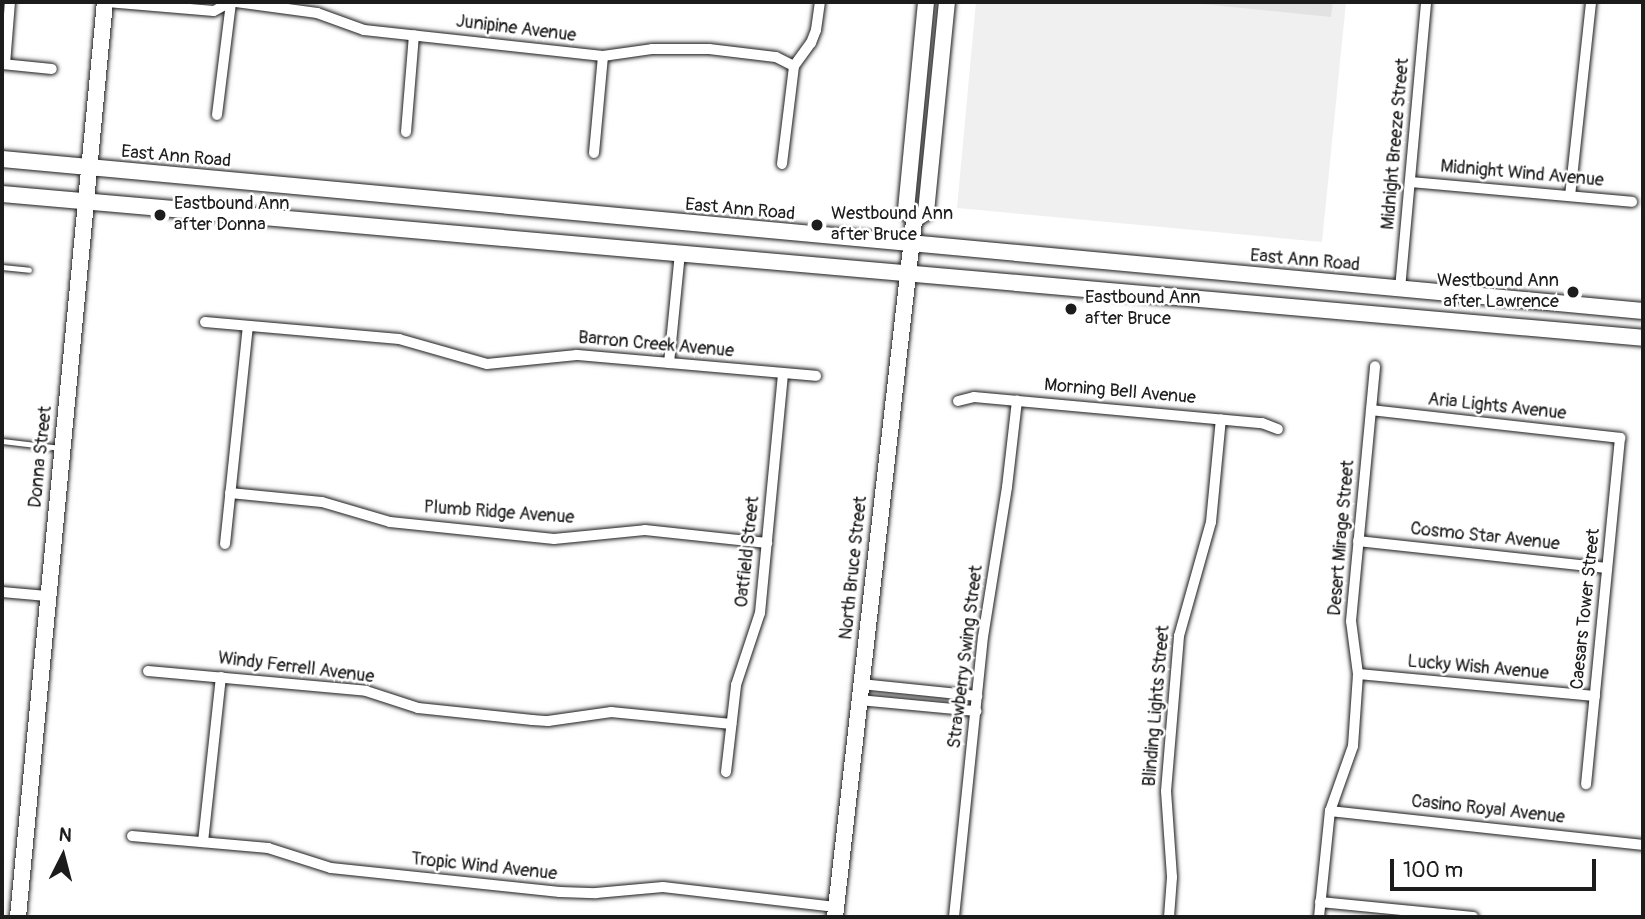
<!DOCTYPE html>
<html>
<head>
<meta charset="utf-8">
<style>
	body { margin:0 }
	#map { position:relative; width:1645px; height:919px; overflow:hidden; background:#fff; font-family:Pangolin,sans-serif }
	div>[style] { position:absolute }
	.built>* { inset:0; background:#f0f0f0 }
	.green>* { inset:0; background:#e2e2e2 }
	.roads { filter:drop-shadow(0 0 2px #1c1c1c) drop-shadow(0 0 2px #1c1c1c) }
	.lane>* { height:5px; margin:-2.5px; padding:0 2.5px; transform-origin:2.5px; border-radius:2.5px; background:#fff }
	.street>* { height:10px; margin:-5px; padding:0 5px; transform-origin:5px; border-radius:5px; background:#fff }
	.secondary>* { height:16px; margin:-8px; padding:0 8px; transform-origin:8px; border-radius:8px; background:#fff }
	.dots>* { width:19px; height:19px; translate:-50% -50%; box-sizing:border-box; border:4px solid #fff; border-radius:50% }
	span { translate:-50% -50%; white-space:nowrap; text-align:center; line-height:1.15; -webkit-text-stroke:5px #fff; paint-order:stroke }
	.street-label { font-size:18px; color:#1c1c1c }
	.poi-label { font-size:18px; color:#1c1c1c }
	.left { translate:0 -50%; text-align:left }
	.right { translate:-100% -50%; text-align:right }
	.frame { position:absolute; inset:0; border:4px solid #1c1c1c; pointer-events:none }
	.north { position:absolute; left:28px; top:821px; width:70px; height:70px; -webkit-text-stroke:5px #fff; paint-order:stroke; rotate:6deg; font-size:19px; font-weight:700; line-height:28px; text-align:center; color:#1c1c1c }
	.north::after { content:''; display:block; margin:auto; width:24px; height:32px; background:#1c1c1c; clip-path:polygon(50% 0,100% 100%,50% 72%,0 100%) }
	.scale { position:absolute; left:1390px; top:859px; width:206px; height:32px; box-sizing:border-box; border:4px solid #1c1c1c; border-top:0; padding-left:9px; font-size:21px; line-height:24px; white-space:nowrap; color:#1c1c1c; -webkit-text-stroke:5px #fff; paint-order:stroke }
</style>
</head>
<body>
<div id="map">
	<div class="built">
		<i style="clip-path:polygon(976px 2px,1346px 2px,1322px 242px,957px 208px)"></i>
	</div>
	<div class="green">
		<i style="clip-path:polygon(1182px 2px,1333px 2px,1331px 17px)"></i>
	</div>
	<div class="roads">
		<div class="lane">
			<i style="left:2px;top:267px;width:27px;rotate:6deg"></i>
			<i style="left:2px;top:441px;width:59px;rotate:6.8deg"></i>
		</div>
		<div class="street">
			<i style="left:107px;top:2px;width:107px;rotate:4.8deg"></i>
			<i style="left:214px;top:11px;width:18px;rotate:-29deg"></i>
			<i style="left:236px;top:2px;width:82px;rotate:7.7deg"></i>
			<i style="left:317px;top:13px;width:50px;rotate:19.9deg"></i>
			<i style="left:364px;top:30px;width:240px;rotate:6.2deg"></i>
			<i style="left:603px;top:56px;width:49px;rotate:-8.1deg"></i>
			<i style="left:652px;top:49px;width:57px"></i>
			<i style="left:709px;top:49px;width:67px;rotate:6.8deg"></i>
			<i style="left:776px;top:57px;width:20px;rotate:27deg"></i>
			<i style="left:2px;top:64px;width:50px;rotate:5.7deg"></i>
			<i style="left:5px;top:64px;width:62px;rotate:-85.4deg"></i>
			<i style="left:217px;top:115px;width:114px;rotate:-82.9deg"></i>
			<i style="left:406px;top:132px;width:97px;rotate:-85.3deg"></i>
			<i style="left:594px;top:153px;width:97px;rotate:-84.7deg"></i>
			<i style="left:782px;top:164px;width:99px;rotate:-83deg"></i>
			<i style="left:794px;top:66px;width:29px;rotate:-54deg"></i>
			<i style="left:811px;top:43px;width:14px;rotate:-69deg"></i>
			<i style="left:816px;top:30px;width:28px;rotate:-82deg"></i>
			<i style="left:1410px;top:182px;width:223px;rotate:5.1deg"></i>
			<i style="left:1570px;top:196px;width:195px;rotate:-83.8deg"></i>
			<i style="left:1400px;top:289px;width:288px;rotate:-84.8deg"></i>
			<i style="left:205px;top:322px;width:195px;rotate:5deg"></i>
			<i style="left:399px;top:339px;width:91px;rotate:15.9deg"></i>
			<i style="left:487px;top:364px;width:90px;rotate:-5.7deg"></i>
			<i style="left:577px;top:355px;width:240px;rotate:5deg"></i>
			<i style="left:669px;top:363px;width:112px;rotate:-84.3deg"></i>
			<i style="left:958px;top:401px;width:16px;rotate:-14deg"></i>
			<i style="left:974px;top:397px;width:289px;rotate:5.2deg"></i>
			<i style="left:1262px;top:423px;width:17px;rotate:21deg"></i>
			<i style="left:1371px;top:410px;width:251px;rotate:6.4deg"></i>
			<i style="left:1620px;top:438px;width:348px;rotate:95.6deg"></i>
			<i style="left:230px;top:493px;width:92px;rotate:5.6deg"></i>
			<i style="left:322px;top:502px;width:71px;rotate:16.4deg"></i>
			<i style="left:390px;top:522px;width:165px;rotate:5.9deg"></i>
			<i style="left:554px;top:539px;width:91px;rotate:-5.6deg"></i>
			<i style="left:645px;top:530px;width:123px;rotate:6.1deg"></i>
			<i style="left:1358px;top:541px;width:250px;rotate:6.2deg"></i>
			<i style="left:225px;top:544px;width:219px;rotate:-84deg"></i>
			<i style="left:2px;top:592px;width:45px;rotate:5.1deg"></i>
			<i style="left:148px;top:671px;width:219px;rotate:5.2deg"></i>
			<i style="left:366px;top:691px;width:55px;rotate:18.1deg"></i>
			<i style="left:418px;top:708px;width:115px;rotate:6deg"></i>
			<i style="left:532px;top:720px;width:16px;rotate:4deg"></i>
			<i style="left:548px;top:721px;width:64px;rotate:-8.1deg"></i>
			<i style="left:611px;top:712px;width:121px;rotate:5.7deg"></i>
			<i style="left:1358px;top:674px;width:238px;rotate:5.3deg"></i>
			<i style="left:861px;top:684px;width:117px;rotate:5.9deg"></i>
			<i style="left:859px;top:700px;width:118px;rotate:5.4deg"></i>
			<i style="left:726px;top:772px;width:88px;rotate:-83.4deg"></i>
			<i style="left:736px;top:685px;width:76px;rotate:-71.6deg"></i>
			<i style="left:760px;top:613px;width:240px;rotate:-84.5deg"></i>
			<i style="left:1330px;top:811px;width:315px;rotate:6.2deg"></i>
			<i style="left:132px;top:836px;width:137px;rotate:5deg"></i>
			<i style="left:268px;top:848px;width:66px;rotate:17.6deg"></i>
			<i style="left:331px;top:868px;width:230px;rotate:6deg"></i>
			<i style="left:560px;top:892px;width:36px;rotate:2deg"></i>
			<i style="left:596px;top:893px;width:67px;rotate:-5.1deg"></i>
			<i style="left:663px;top:887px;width:174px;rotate:6.6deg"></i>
			<i style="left:203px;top:842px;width:166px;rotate:-83.8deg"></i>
			<i style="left:1320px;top:902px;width:154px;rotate:5.6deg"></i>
			<i style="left:954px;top:917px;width:281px;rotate:-84.1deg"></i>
			<i style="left:983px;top:637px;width:152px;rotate:-80.9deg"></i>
			<i style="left:1007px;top:487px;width:87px;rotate:-83.4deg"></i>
			<i style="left:1169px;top:917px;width:40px;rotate:-85.7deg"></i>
			<i style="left:1172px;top:877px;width:86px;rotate:-94deg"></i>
			<i style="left:1166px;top:791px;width:156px;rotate:-85.2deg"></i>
			<i style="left:1179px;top:636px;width:118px;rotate:-74.3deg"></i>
			<i style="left:1211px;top:522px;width:103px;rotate:-84.5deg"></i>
			<i style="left:1319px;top:917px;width:107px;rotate:-84.1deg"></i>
			<i style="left:1330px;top:811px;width:69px;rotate:-70.5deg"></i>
			<i style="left:1353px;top:746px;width:72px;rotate:-86deg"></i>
			<i style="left:1358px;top:674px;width:53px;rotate:-97.5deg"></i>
			<i style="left:1351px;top:621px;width:256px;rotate:-84.6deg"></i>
		</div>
		<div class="secondary">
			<i style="left:926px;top:2px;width:210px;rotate:95.5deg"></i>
			<i style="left:906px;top:211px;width:12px;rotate:42deg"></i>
			<i style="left:915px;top:219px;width:13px;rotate:-32deg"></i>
			<i style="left:926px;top:212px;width:211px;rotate:-84.3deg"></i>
			<i style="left:2px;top:159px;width:1648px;rotate:5.29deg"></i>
			<i style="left:2px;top:194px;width:1647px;rotate:5.01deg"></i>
			<i style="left:18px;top:917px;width:919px;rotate:-84.57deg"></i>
			<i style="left:835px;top:917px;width:699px;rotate:-83.52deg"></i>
		</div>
	</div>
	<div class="dots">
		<i style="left:160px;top:215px;background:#1c1c1c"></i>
		<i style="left:817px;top:225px;background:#1c1c1c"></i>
		<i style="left:1573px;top:292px;background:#1c1c1c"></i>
		<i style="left:1071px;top:309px;background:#1c1c1c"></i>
	</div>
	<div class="street-label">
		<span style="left:516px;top:29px;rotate:7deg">Junipine Avenue</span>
		<span style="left:1396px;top:144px;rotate:-85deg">Midnight Breeze Street</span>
		<span style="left:176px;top:157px;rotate:5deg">East Ann Road</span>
		<span style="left:1522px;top:174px;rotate:5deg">Midnight Wind Avenue</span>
		<span style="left:740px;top:210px;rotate:5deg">East Ann Road</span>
		<span style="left:1305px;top:261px;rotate:5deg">East Ann Road</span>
		<span style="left:656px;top:345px;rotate:5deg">Barron Creek Avenue</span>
		<span style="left:1120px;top:392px;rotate:5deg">Morning Bell Avenue</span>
		<span style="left:1497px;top:407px;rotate:6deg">Aria Lights Avenue</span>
		<span style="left:41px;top:457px;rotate:-84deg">Donna Street</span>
		<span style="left:499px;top:513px;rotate:4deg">Plumb Ridge Avenue</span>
		<span style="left:1485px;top:537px;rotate:6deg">Cosmo Star Avenue</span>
		<span style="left:1342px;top:538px;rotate:-85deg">Desert Mirage Street</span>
		<span style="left:748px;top:552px;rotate:-84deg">Oatfield Street</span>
		<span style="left:854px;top:568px;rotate:-84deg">North Bruce Street</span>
		<span style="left:1586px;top:609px;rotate:-84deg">Caesars Tower Street</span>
		<span style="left:966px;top:657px;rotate:-83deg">Strawberry Swing Street</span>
		<span style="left:296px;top:668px;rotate:7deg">Windy Ferrell Avenue</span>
		<span style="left:1478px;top:668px;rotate:5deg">Lucky Wish Avenue</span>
		<span style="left:1157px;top:706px;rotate:-85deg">Blinding Lights Street</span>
		<span style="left:1488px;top:810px;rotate:6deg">Casino Royal Avenue</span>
		<span style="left:484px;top:867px;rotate:6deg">Tropic Wind Avenue</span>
	</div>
	<div class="poi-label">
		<span class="left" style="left:174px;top:215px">Eastbound Ann<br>after Donna</span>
		<span class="left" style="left:831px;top:225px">Westbound Ann<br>after Bruce</span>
		<span class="right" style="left:1559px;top:292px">Westbound Ann<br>after Lawrence</span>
		<span class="left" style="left:1085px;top:309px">Eastbound Ann<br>after Bruce</span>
	</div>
	<div class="frame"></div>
	<div class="north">N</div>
	<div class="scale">100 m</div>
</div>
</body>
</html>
